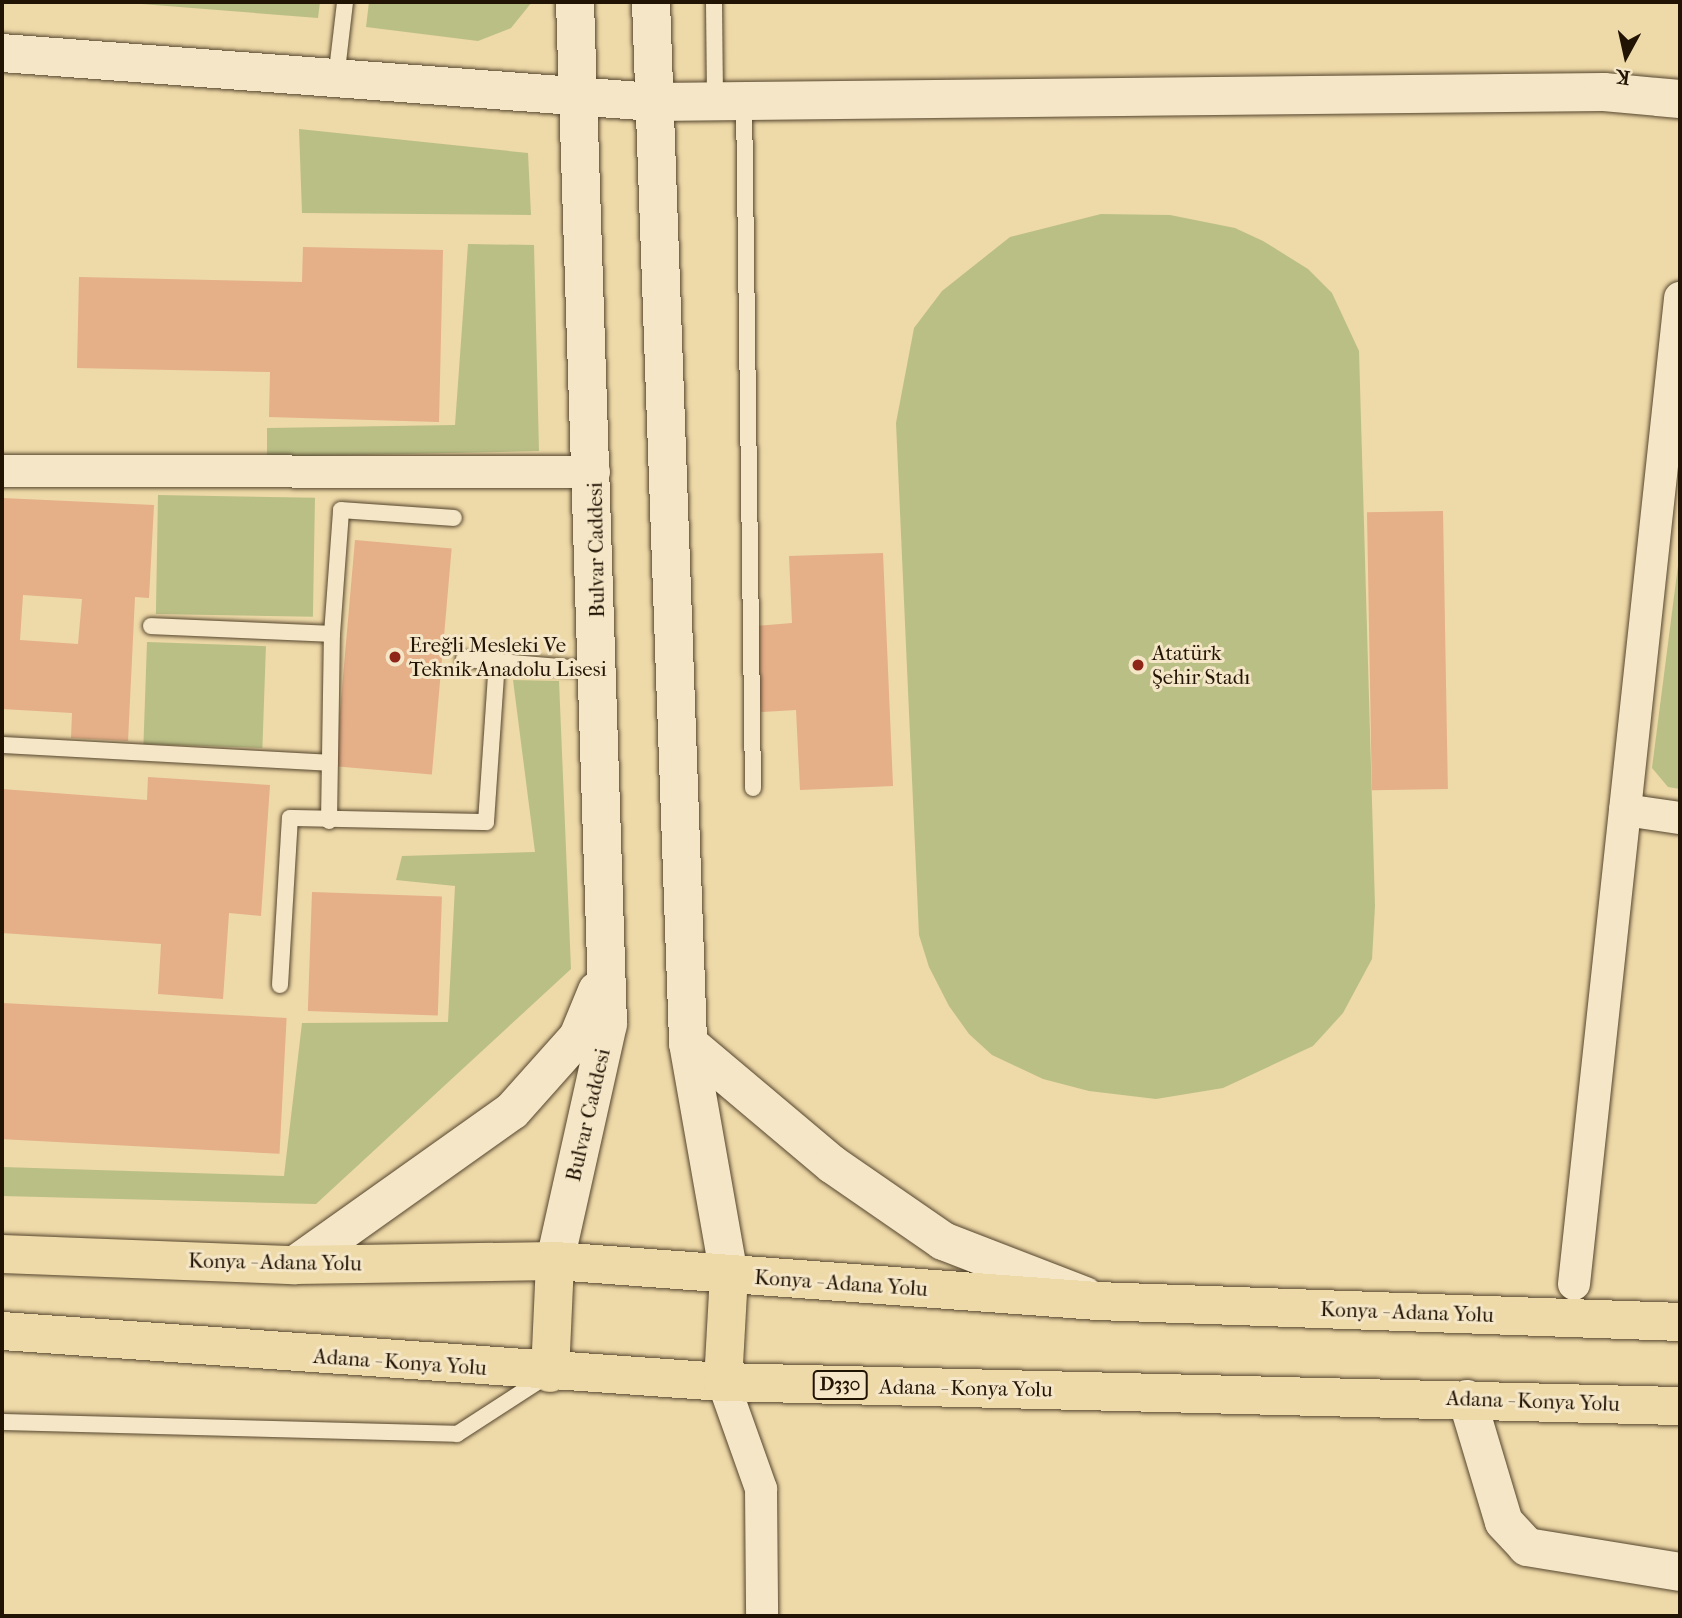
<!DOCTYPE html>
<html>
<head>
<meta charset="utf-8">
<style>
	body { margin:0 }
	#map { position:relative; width:1682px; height:1618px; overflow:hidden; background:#eed9a8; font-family:"IM FELL French Canon",serif }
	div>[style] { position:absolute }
	.green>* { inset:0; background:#babf86; transform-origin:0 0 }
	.building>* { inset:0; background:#e5af88; transform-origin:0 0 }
	.roads { filter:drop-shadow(0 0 2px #55452e) drop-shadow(0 0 2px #55452e) }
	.service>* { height:16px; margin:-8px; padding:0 8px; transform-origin:8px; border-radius:8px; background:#f4e6c6 }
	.minor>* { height:32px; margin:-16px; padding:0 16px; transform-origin:16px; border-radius:16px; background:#f4e6c6 }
	.tertiary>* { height:38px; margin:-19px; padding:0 19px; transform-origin:19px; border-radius:19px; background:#f4e6c6 }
	.secondary>* { height:38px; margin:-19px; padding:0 19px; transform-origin:19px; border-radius:19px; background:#f4e6c6 }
	.trunk>* { height:38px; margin:-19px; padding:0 19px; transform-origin:19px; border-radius:19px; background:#eed9a8 }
	.dots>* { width:19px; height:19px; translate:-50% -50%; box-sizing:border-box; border:4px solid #f4e6c6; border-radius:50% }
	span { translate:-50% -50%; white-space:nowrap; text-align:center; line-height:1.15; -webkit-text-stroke:6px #f4e6c6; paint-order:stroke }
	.shield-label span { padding:2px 5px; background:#f4e6c6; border:2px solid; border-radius:5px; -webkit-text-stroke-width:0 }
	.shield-label { font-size:19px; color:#221405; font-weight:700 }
	.street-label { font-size:21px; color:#221405 }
	.poi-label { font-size:21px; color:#221405 }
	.left { translate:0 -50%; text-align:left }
	.frame { position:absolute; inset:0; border:4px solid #221405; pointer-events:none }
	.north { position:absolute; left:1591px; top:21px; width:70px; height:70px; -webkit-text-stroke:5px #f4e6c6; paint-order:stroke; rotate:188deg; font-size:19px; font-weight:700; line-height:28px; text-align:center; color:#221405 }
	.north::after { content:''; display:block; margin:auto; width:24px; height:32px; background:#221405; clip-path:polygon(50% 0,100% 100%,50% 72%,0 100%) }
</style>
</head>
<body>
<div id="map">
	<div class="green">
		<i style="clip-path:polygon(116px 2px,320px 2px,318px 18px)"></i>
		<i style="clip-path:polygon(369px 2px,532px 2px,511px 28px,478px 41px,366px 27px)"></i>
		<i style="clip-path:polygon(299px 129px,528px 153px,531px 215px,302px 213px)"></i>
		<i style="clip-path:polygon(1101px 214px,1170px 215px,1235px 228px,1263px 241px,1308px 269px,1332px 293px,1359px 351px,1375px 906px,1372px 959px,1343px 1013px,1313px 1046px,1223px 1088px,1156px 1099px,1089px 1091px,1043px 1079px,992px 1055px,969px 1034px,949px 1006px,929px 967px,919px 935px,896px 423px,914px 328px,942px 291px,1010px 237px)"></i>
		<i style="clip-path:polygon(468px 244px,534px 245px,539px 451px,267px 457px,267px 428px,455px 425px)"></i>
		<i style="left:158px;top:495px;width:157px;height:119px;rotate:1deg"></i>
		<i style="clip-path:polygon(1680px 550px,1680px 789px,1668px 787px,1652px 768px)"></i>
		<i style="left:147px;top:642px;width:119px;height:102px;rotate:2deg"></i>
		<i style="clip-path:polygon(513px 680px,559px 681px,571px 969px,316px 1204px,2px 1196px,2px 1167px,284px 1176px,302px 1023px,448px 1022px,455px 886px,396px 880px,402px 856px,535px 852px)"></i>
	</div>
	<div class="building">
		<i style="clip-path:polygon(303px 247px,443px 250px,439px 422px,269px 417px,270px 372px,77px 368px,79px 277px,302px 282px)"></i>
		<i style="clip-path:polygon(evenodd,2px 498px,154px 505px,149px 598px,135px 597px,128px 741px,71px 738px,72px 713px,2px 709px,2px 498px,23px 595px,82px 599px,78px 644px,20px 640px,23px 595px)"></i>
		<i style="left:1443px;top:511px;width:278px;height:76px;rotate:89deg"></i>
		<i style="left:355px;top:540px;width:97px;height:227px;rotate:5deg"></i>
		<i style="clip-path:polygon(883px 553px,893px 786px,800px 790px,796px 710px,761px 712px,755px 626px,792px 623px,789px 556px)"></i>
		<i style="clip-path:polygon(148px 777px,270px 785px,261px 916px,229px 913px,223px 999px,158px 994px,161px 944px,2px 933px,2px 789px,147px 800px)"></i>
		<i style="left:312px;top:892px;width:130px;height:119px;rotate:2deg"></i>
		<i style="left:2px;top:1003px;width:285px;height:136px;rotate:3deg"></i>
	</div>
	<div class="roads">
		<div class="service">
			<i style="left:714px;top:2px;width:99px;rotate:89.4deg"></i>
			<i style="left:336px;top:79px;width:78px;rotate:-83.3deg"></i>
			<i style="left:744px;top:101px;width:687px;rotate:89.25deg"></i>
			<i style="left:151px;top:626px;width:181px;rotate:2.5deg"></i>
			<i style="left:464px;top:659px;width:132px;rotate:4.8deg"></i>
			<i style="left:2px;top:745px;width:328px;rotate:3.1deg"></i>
			<i style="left:329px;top:821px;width:187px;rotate:-89.1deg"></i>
			<i style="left:332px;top:634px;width:124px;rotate:-85.8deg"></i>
			<i style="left:341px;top:510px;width:113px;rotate:4deg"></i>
			<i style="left:280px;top:985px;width:167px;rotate:-86.6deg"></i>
			<i style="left:290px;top:818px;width:196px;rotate:1.2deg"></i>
			<i style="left:486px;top:822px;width:160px;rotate:-86.1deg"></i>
			<i style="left:2px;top:1422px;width:455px;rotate:1.5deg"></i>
			<i style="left:457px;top:1434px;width:105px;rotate:-32.9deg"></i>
		</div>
		<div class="minor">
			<i style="left:2px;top:471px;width:592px;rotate:0.1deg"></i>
			<i style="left:1625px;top:810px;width:56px;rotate:8.3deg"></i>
			<i style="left:1574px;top:1284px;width:992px;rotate:-83.86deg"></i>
			<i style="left:723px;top:1382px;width:114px;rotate:70.4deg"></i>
			<i style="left:761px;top:1489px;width:127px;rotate:89.5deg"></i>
		</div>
		<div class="tertiary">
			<i style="left:2px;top:53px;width:653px;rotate:4.3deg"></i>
			<i style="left:653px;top:102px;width:951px;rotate:-0.6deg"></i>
			<i style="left:1604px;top:92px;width:76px;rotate:5.3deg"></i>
			<i style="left:1467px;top:1399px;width:128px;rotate:73.3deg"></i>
			<i style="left:1504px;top:1522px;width:34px;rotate:47deg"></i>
			<i style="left:1527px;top:1547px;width:155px;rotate:9.3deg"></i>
		</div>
		<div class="secondary">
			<i style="left:651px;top:2px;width:1042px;rotate:87.96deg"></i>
			<i style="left:688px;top:1043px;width:237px;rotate:80deg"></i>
			<i style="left:688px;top:1043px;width:189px;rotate:40.1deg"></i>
			<i style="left:833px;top:1165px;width:134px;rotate:34.6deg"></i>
			<i style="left:943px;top:1241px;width:152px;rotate:21.2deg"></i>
			<i style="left:555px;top:1261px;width:243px;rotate:-77.4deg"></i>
			<i style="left:608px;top:1024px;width:1023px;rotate:-91.85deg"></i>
			<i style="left:295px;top:1265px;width:266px;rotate:-35.4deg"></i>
			<i style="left:512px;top:1111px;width:99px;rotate:-48.3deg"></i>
			<i style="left:578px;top:1037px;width:50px;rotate:-67.6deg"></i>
		</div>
		<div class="trunk">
			<i style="left:2px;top:1254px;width:293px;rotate:2.2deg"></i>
			<i style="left:295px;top:1265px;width:260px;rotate:-0.9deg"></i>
			<i style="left:555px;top:1261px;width:543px;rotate:4.22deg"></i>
			<i style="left:1097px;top:1301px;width:583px;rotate:2.06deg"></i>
			<i style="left:2px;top:1331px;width:723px;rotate:4.05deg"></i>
			<i style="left:723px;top:1382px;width:957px;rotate:1.44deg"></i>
			<i style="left:550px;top:1373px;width:112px;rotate:-87.4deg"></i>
			<i style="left:723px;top:1382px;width:106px;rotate:-86.8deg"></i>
		</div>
	</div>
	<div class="dots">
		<i style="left:395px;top:657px;background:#8f2418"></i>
		<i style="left:1138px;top:665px;background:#8f2418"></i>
	</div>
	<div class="shield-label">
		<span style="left:840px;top:1385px">D330</span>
	</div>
	<div class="street-label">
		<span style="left:596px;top:550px;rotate:-91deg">Bulvar Caddesi</span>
		<span style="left:588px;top:1115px;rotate:-77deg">Bulvar Caddesi</span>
		<span style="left:275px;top:1262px;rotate:1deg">Konya - Adana Yolu</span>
		<span style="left:841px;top:1283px;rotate:4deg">Konya - Adana Yolu</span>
		<span style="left:1407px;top:1312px;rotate:2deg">Konya - Adana Yolu</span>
		<span style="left:400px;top:1362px;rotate:4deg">Adana - Konya Yolu</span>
		<span style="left:966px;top:1388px;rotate:1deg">Adana - Konya Yolu</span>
		<span style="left:1533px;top:1401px;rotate:2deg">Adana - Konya Yolu</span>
	</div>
	<div class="poi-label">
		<span class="left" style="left:409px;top:657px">Ereğli Mesleki Ve<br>Teknik Anadolu Lisesi</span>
		<span class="left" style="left:1152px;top:665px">Atatürk<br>Şehir Stadı</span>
	</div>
	<div class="frame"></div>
	<div class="north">K</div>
</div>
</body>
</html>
